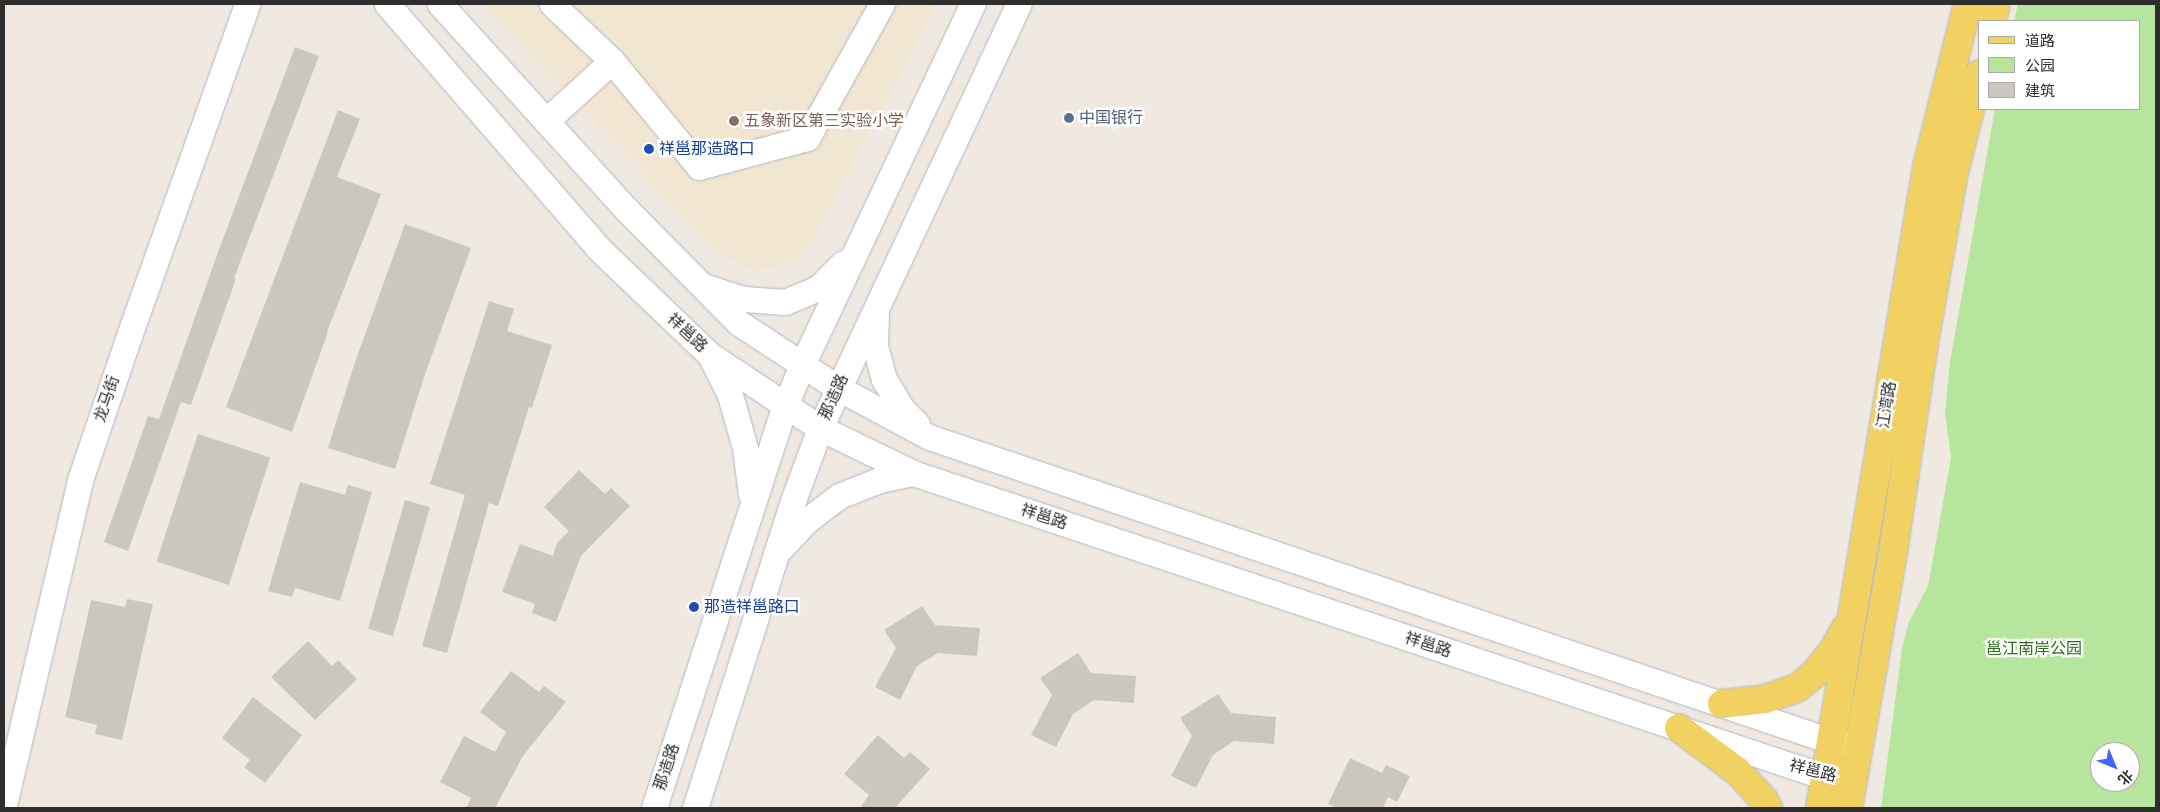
<!DOCTYPE html>
<html>
<head>
<meta charset="utf-8">
<style>
	body { margin:0 }
	#map { position:relative; width:2160px; height:812px; overflow:hidden; background:#efe9e1; font-family:Karla,"Noto Sans SC",sans-serif }
	div>[style] { position:absolute }
	.education>* { inset:0; background:#f0e6d1 }
	.green>* { inset:0; background:#b6e59e }
	.building>* { inset:0; background:#cbc7bf; transform-origin:0 0 }
	.roads { filter:drop-shadow(0 0 1px #b4b7c1) drop-shadow(0 0 1px #b4b7c1) }
	.minor>* { height:25px; margin:-12.5px; padding:0 12.5px; transform-origin:12.5px; border-radius:12.5px; background:#fff }
	.major>* { height:28px; margin:-14px; padding:0 14px; transform-origin:14px; border-radius:14px; background:#f2d163 }
	.dots>* { width:14px; height:14px; translate:-50% -50%; box-sizing:border-box; border:2px solid #fff; border-radius:50% }
	span { translate:-50% -50%; white-space:nowrap; text-align:center; line-height:1.15; -webkit-text-stroke:5px #fff; paint-order:stroke }
	.service-label { font-size:16px; color:#4e5e75 }
	.left { translate:0 -50%; text-align:left }
	.education-label { font-size:16px; color:#785e54 }
	.transit-label { font-size:16px; color:#164399 }
	.street-label { font-size:16px; color:#2e2e2e }
	.park-label { font-size:16px; color:#2c6e1b }
	.frame { position:absolute; inset:0; border:5px solid #2e2e2e; pointer-events:none }
	.legend { position:absolute; left:1978px; top:20px; width:162px; height:90px; box-sizing:border-box; background:#fff; border:1px solid #ababab; margin:0; padding:6px 9px; list-style:none; font-size:15px; color:#2e2e2e }
	.legend li { display:flex; align-items:center; gap:10px; height:25px }
	.legend b { width:25px; border:1px solid #ababab }
	.north { position:absolute; left:2090px; top:742px; width:50px; height:50px; box-sizing:border-box; background:#fff; border:1px solid #ababab; border-radius:50%; rotate:135deg; font-size:14px; font-weight:700; line-height:20px; text-align:center; color:#2e2e2e }
	.north::after { content:''; display:block; margin:auto; width:18px; height:22px; background:#4264fb; clip-path:polygon(50% 0,100% 100%,50% 72%,0 100%) }
</style>
</head>
<body>
<div id="map">
	<div class="education">
		<i style="clip-path:polygon(480px 4px,936px 4px,815px 237px,794px 258px,777px 268px,755px 271px,735px 263px,715px 248px)"></i>
	</div>
	<div class="green">
		<i style="clip-path:polygon(evenodd,2018px 4px,2156px 4px,2156px 808px,1881px 808px,1902px 649px,1908px 624px,1928px 586px,1951px 458px,1945px 413px,1950px 362px,1995px 109px,2139px 109px,2139px 21px,2014px 21px,2018px 4px,2100px 752px,2130px 752px,2130px 782px,2100px 782px,2100px 752px)"></i>
	</div>
	<div class="building">
		<i style="clip-path:polygon(295px 47px,319px 56px,234px 278px,236px 279px,191px 405px,181px 402px,128px 551px,104px 542px,148px 416px,159px 419px,217px 255px)"></i>
		<i style="clip-path:polygon(338px 110px,360px 119px,337px 177px,381px 194px,327px 332px,328px 332px,292px 432px,226px 407px)"></i>
		<i style="clip-path:polygon(405px 224px,471px 248px,425px 374px,395px 469px,328px 448px,354px 365px)"></i>
		<i style="clip-path:polygon(489px 301px,514px 309px,507px 331px,552px 345px,532px 408px,529px 407px,498px 506px,489px 503px,447px 653px,422px 646px,465px 495px,430px 484px)"></i>
		<i style="left:198px;top:434px;width:76px;height:134px;rotate:18deg"></i>
		<i style="clip-path:polygon(579px 470px,605px 494px,611px 488px,630px 506px,581px 556px,556px 622px,532px 613px,535px 604px,502px 592px,520px 544px,553px 556px,557px 543px,569px 531px,544px 507px)"></i>
		<i style="clip-path:polygon(300px 482px,345px 495px,348px 485px,372px 492px,340px 601px,295px 588px,292px 597px,268px 591px)"></i>
		<i style="left:405px;top:500px;width:26px;height:134px;rotate:16deg"></i>
		<i style="clip-path:polygon(127px 599px,153px 604px,122px 740px,95px 734px,97px 725px,65px 717px,91px 600px,125px 607px)"></i>
		<i style="clip-path:polygon(922px 606px,935px 625px,980px 628px,977px 656px,938px 653px,917px 666px,900px 700px,875px 687px,896px 648px,884px 630px)"></i>
		<i style="clip-path:polygon(308px 641px,332px 666px,338px 660px,357px 679px,315px 720px,271px 677px)"></i>
		<i style="clip-path:polygon(1078px 653px,1091px 673px,1136px 676px,1134px 703px,1094px 700px,1073px 714px,1056px 747px,1031px 735px,1052px 695px,1040px 678px)"></i>
		<i style="clip-path:polygon(511px 671px,539px 692px,544px 686px,566px 702px,523px 756px,495px 808px,466px 808px,471px 798px,440px 782px,464px 736px,495px 752px,506px 732px,480px 712px)"></i>
		<i style="clip-path:polygon(1218px 694px,1231px 713px,1276px 717px,1274px 744px,1234px 741px,1213px 755px,1196px 788px,1171px 776px,1192px 736px,1180px 718px)"></i>
		<i style="clip-path:polygon(253px 697px,302px 735px,265px 783px,244px 767px,250px 760px,222px 738px)"></i>
		<i style="clip-path:polygon(878px 735px,904px 758px,910px 752px,930px 769px,895px 808px,860px 808px,869px 795px,844px 774px)"></i>
		<i style="clip-path:polygon(1350px 758px,1382px 773px,1386px 765px,1410px 776px,1397px 802px,1388px 797px,1383px 808px,1338px 808px,1328px 804px)"></i>
	</div>
	<div class="roads">
		<div class="minor">
			<i style="left:387px;top:4px;width:323px;rotate:49.1deg"></i>
			<i style="left:598px;top:248px;width:155px;rotate:43.7deg"></i>
			<i style="left:710px;top:355px;width:132px;rotate:33.6deg"></i>
			<i style="left:820px;top:428px;width:103px;rotate:25.8deg"></i>
			<i style="left:913px;top:473px;width:961px;rotate:18.43deg"></i>
			<i style="left:1825px;top:777px;width:21px;rotate:5deg"></i>
			<i style="left:440px;top:4px;width:277px;rotate:47.8deg"></i>
			<i style="left:626px;top:209px;width:161px;rotate:45.3deg"></i>
			<i style="left:739px;top:323px;width:118px;rotate:33.3deg"></i>
			<i style="left:838px;top:388px;width:103px;rotate:28.3deg"></i>
			<i style="left:929px;top:437px;width:952px;rotate:18.63deg"></i>
			<i style="left:1831px;top:741px;width:19px;rotate:9deg"></i>
			<i style="left:552px;top:4px;width:83px;rotate:43.5deg"></i>
			<i style="left:546px;top:121px;width:89px;rotate:-42.3deg"></i>
			<i style="left:612px;top:61px;width:137px;rotate:50.6deg"></i>
			<i style="left:699px;top:167px;width:112px;rotate:-15deg"></i>
			<i style="left:807px;top:138px;width:154px;rotate:-60.8deg"></i>
			<i style="left:706px;top:287px;width:40px;rotate:18deg"></i>
			<i style="left:744px;top:299px;width:41px;rotate:4.2deg"></i>
			<i style="left:785px;top:302px;width:36px;rotate:-23deg"></i>
			<i style="left:818px;top:288px;width:35px;rotate:-45deg"></i>
			<i style="left:876px;top:314px;width:32px;rotate:92deg"></i>
			<i style="left:875px;top:346px;width:34px;rotate:75deg"></i>
			<i style="left:884px;top:379px;width:35px;rotate:59deg"></i>
			<i style="left:902px;top:409px;width:21px;rotate:45deg"></i>
			<i style="left:711px;top:357px;width:42px;rotate:63.4deg"></i>
			<i style="left:730px;top:395px;width:55px;rotate:74.2deg"></i>
			<i style="left:745px;top:448px;width:47px;rotate:82.7deg"></i>
			<i style="left:781px;top:548px;width:35px;rotate:-47deg"></i>
			<i style="left:805px;top:522px;width:43px;rotate:-37.4deg"></i>
			<i style="left:839px;top:496px;width:43px;rotate:-21.8deg"></i>
			<i style="left:879px;top:480px;width:35px;rotate:-12deg"></i>
			<i style="left:4px;top:805px;width:334px;rotate:-76.8deg"></i>
			<i style="left:80px;top:480px;width:152px;rotate:-71.2deg"></i>
			<i style="left:129px;top:336px;width:352px;rotate:-70.4deg"></i>
			<i style="left:654px;top:808px;width:423px;rotate:-72deg"></i>
			<i style="left:785px;top:406px;width:44px;rotate:-67.5deg"></i>
			<i style="left:802px;top:365px;width:399px;rotate:-64.7deg"></i>
			<i style="left:695px;top:808px;width:325px;rotate:-72.3deg"></i>
			<i style="left:794px;top:498px;width:75px;rotate:-69.6deg"></i>
			<i style="left:820px;top:428px;width:468px;rotate:-64.9deg"></i>
		</div>
		<div class="major">
			<i style="left:1992px;top:21px;width:17px;rotate:-77deg"></i>
			<i style="left:1722px;top:704px;width:43px;rotate:-6.6deg"></i>
			<i style="left:1765px;top:699px;width:34px;rotate:-19deg"></i>
			<i style="left:1797px;top:688px;width:22px;rotate:-39deg"></i>
			<i style="left:1814px;top:674px;width:32px;rotate:-51deg"></i>
			<i style="left:1834px;top:649px;width:23px;rotate:-61deg"></i>
			<i style="left:1679px;top:728px;width:72px;rotate:36.6deg"></i>
			<i style="left:1737px;top:771px;width:40px;rotate:47deg"></i>
			<i style="left:1764px;top:800px;width:9px;rotate:63deg"></i>
			<i style="left:1820px;top:808px;width:650px;rotate:-80.52deg"></i>
			<i style="left:1927px;top:167px;width:168px;rotate:-75.9deg"></i>
			<i style="left:1848px;top:808px;width:266px;rotate:-80deg"></i>
			<i style="left:1894px;top:546px;width:205px;rotate:-81.6deg"></i>
			<i style="left:1924px;top:343px;width:169px;rotate:-80.1deg"></i>
			<i style="left:1953px;top:176px;width:105px;rotate:-75.7deg"></i>
		</div>
	</div>
	<div class="dots">
		<i style="left:1069px;top:118px;background:#5c6f8a"></i>
		<i style="left:734px;top:121px;background:#8d6e63"></i>
		<i style="left:649px;top:149px;background:#1a4fb4"></i>
		<i style="left:694px;top:607px;background:#1a4fb4"></i>
	</div>
	<div class="service-label">
		<span class="left" style="left:1079px;top:118px">中国银行</span>
	</div>
	<div class="education-label">
		<span class="left" style="left:744px;top:121px">五象新区第三实验小学</span>
	</div>
	<div class="transit-label">
		<span class="left" style="left:659px;top:149px">祥邕那造路口</span>
		<span class="left" style="left:704px;top:607px">那造祥邕路口</span>
	</div>
	<div class="street-label">
		<span style="left:687px;top:333px;rotate:43deg">祥邕路</span>
		<span style="left:834px;top:397px;rotate:-66deg">那造路</span>
		<span style="left:107px;top:399px;rotate:-71deg">龙马街</span>
		<span style="left:1887px;top:405px;rotate:-81deg">江湾路</span>
		<span style="left:1044px;top:517px;rotate:18deg">祥邕路</span>
		<span style="left:1428px;top:645px;rotate:18deg">祥邕路</span>
		<span style="left:667px;top:767px;rotate:-72deg">那造路</span>
		<span style="left:1813px;top:771px;rotate:14deg">祥邕路</span>
	</div>
	<div class="park-label">
		<span style="left:2034px;top:649px">邕江南岸公园</span>
	</div>
	<div class="frame"></div>
	<ul class="legend">
	<li><b style="height:6px;background:#f2d163"></b>道路</li>
	<li><b style="height:14px;background:#b6e59e"></b>公园</li>
	<li><b style="height:14px;background:#cbc7bf"></b>建筑</li>
	</ul>
	<div class="north">北</div>
</div>
</body>
</html>
